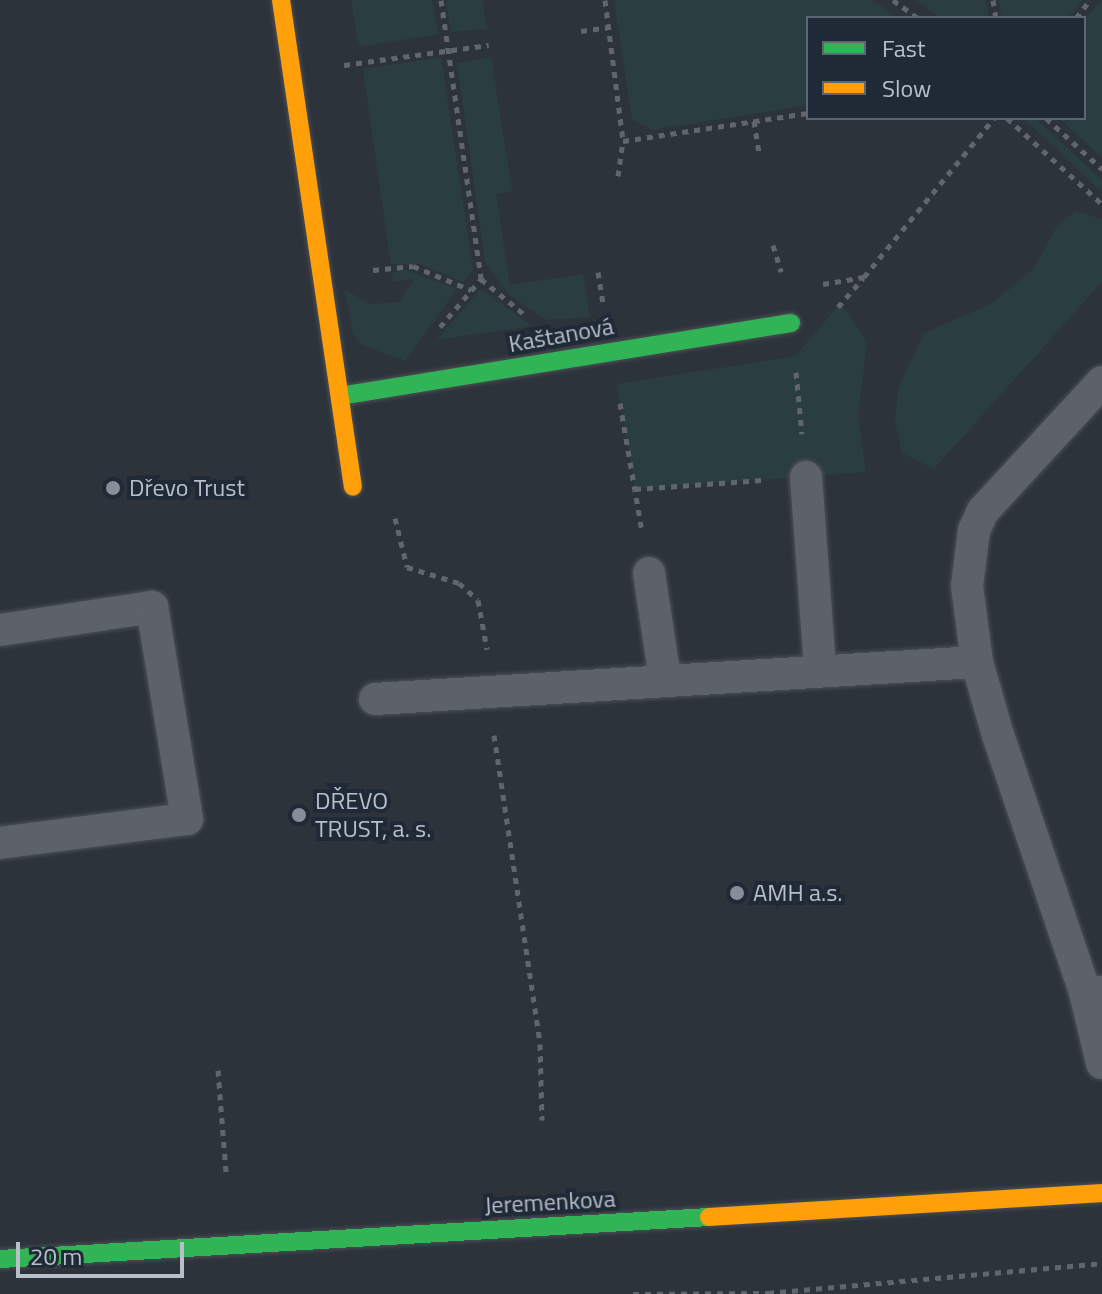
<!DOCTYPE html>
<html>
<head>
<meta charset="utf-8">
<style>
	body { margin:0 }
	#map { position:relative; width:1102px; height:1294px; overflow:hidden; background:#2d333b; font-family:"Titillium Web",sans-serif }
	div>[style] { position:absolute }
	.green>* { inset:0; background:#2a3d41 }
	.path>* { height:5px; margin-top:-2.5px; transform-origin:0; background:repeating-linear-gradient(90deg,#60666c 0 6px,transparent 0 12px) }
	.roads { filter:drop-shadow(0 0 2px #4b4f55) drop-shadow(0 0 2px #4b4f55) }
	.lane>* { height:32px; margin:-16px; padding:0 16px; transform-origin:16px; border-radius:16px; background:#5d6169 }
	.fast>* { height:18px; margin:-9px; padding:0 9px; transform-origin:9px; border-radius:9px; background:#30b455 }
	.slow>* { height:18px; margin:-9px; padding:0 9px; transform-origin:9px; border-radius:9px; background:#ff9f0a }
	.dots>* { width:22px; height:22px; translate:-50% -50%; box-sizing:border-box; border:4px solid #202936; border-radius:50% }
	span { translate:-50% -50%; white-space:nowrap; text-align:center; line-height:1.15; -webkit-text-stroke:8px #202936; paint-order:stroke }
	.street-label { font-size:24px; color:#b8bfcb }
	.poi-label { font-size:24px; color:#b8bfcb }
	.left { translate:0 -50%; text-align:left }
	.legend { position:absolute; left:806px; top:16px; width:280px; height:104px; box-sizing:border-box; background:#202936; border:2px solid #5d6572; margin:0; padding:10px 14px; list-style:none; font-size:24px; color:#b8bfcb }
	.legend li { display:flex; align-items:center; gap:16px; height:40px }
	.legend b { width:40px; border:2px solid #5d6572 }
	.scale { position:absolute; left:16px; top:1242px; width:168px; height:36px; box-sizing:border-box; border:4px solid #b8bfcb; border-top:0; padding-left:10px; font-size:24px; line-height:28px; white-space:nowrap; color:#b8bfcb; -webkit-text-stroke:6px #202936; paint-order:stroke }
</style>
</head>
<body>
<div id="map">
	<div class="green">
		<i style="clip-path:polygon(351px 0,432px 0,438px 34px,359px 47px)"></i>
		<i style="clip-path:polygon(446px 0,482px 0,487px 29px,451px 32px)"></i>
		<i style="clip-path:polygon(614px 0,873px 0,897px 18px,808px 18px,808px 105px,652px 130px,632px 119px)"></i>
		<i style="clip-path:polygon(916px 0,986px 0,989px 18px,940px 18px)"></i>
		<i style="clip-path:polygon(999px 0,1083px 0,1068px 18px,1001px 18px)"></i>
		<i style="clip-path:polygon(1102px 0,1102px 158px,1059px 118px,1084px 118px,1084px 19px)"></i>
		<i style="clip-path:polygon(441px 57px,473px 270px,463px 282px,420px 264px,391px 264px,363px 69px)"></i>
		<i style="clip-path:polygon(491px 57px,512px 191px,496px 194px,510px 285px,583px 274px,590px 317px,547px 320px,509px 295px,485px 262px,457px 63px)"></i>
		<i style="clip-path:polygon(1023px 118px,1035px 118px,1102px 180px,1102px 192px)"></i>
		<i style="clip-path:polygon(1075px 211px,1102px 219px,1102px 282px,934px 469px,902px 453px,895px 422px,898px 389px,924px 333px,993px 303px,1034px 268px,1056px 228px)"></i>
		<i style="clip-path:polygon(406px 270px,457px 289px,405px 361px,362px 345px,353px 334px,345px 289px,368px 304px,399px 302px,414px 279px,393px 282px,392px 273px)"></i>
		<i style="clip-path:polygon(481px 289px,532px 326px,436px 340px)"></i>
		<i style="clip-path:polygon(841px 303px,867px 342px,858px 416px,866px 472px,635px 489px,617px 384px,795px 356px)"></i>
	</div>
	<div class="path">
		<i style="left:441px;top:0;width:282px;rotate:81.8deg"></i>
		<i style="left:481px;top:279px;width:57px;rotate:39.3deg"></i>
		<i style="left:605px;top:0;width:142px;rotate:82.7deg"></i>
		<i style="left:623px;top:141px;width:187px;rotate:-8.6deg"></i>
		<i style="left:893px;top:0;width:31px;rotate:36deg"></i>
		<i style="left:993px;top:0;width:18px;rotate:81deg"></i>
		<i style="left:1076px;top:18px;width:23px;rotate:-52deg"></i>
		<i style="left:581px;top:31px;width:27px;rotate:-8deg"></i>
		<i style="left:344px;top:65px;width:146px;rotate:-7.9deg"></i>
		<i style="left:1007px;top:118px;width:128px;rotate:42.2deg"></i>
		<i style="left:1046px;top:118px;width:76px;rotate:42.3deg"></i>
		<i style="left:754px;top:121px;width:33px;rotate:81deg"></i>
		<i style="left:618px;top:176px;width:35px;rotate:-82deg"></i>
		<i style="left:773px;top:245px;width:28px;rotate:73deg"></i>
		<i style="left:373px;top:270px;width:40px;rotate:-5.7deg"></i>
		<i style="left:413px;top:266px;width:63px;rotate:22.5deg"></i>
		<i style="left:598px;top:272px;width:31px;rotate:81deg"></i>
		<i style="left:823px;top:284px;width:42px;rotate:-9.7deg"></i>
		<i style="left:864px;top:277px;width:205px;rotate:-50.7deg"></i>
		<i style="left:838px;top:307px;width:38px;rotate:-49deg"></i>
		<i style="left:440px;top:327px;width:63px;rotate:-49.5deg"></i>
		<i style="left:796px;top:372px;width:62px;rotate:84.5deg"></i>
		<i style="left:620px;top:403px;width:131px;rotate:80.3deg"></i>
		<i style="left:635px;top:489px;width:128px;rotate:-4deg"></i>
		<i style="left:395px;top:518px;width:50px;rotate:76.2deg"></i>
		<i style="left:407px;top:567px;width:54px;rotate:17.1deg"></i>
		<i style="left:459px;top:583px;width:25px;rotate:42deg"></i>
		<i style="left:478px;top:600px;width:50px;rotate:79.6deg"></i>
		<i style="left:494px;top:735px;width:312px;rotate:81.5deg"></i>
		<i style="left:540px;top:1044px;width:76px;rotate:88.5deg"></i>
		<i style="left:218px;top:1070px;width:102px;rotate:85.5deg"></i>
		<i style="left:633px;top:1294px;width:135px;rotate:-0.4deg"></i>
		<i style="left:768px;top:1293px;width:335px;rotate:-5.1deg"></i>
	</div>
	<div class="roads">
		<div class="lane">
			<i style="left:1102px;top:382px;width:176px;rotate:132.7deg"></i>
			<i style="left:983px;top:511px;width:21px;rotate:115deg"></i>
			<i style="left:974px;top:530px;width:56px;rotate:97.1deg"></i>
			<i style="left:967px;top:586px;width:77px;rotate:82.5deg"></i>
			<i style="left:977px;top:662px;width:76px;rotate:74deg"></i>
			<i style="left:998px;top:735px;width:271px;rotate:71.3deg"></i>
			<i style="left:1085px;top:992px;width:17px"></i>
			<i style="left:806px;top:477px;width:193px;rotate:85.8deg"></i>
			<i style="left:649px;top:573px;width:107px;rotate:81.4deg"></i>
			<i style="left:0;top:630px;width:154px;rotate:-8.6deg"></i>
			<i style="left:152px;top:607px;width:215px;rotate:80.6deg"></i>
			<i style="left:187px;top:819px;width:189px;rotate:172.7deg"></i>
			<i style="left:375px;top:699px;width:603px;rotate:-3.52deg"></i>
			<i style="left:1085px;top:992px;width:73px;rotate:76.5deg"></i>
		</div>
		<div class="fast">
			<i style="left:340px;top:396px;width:457px;rotate:-9.2deg"></i>
			<i style="left:0;top:1259px;width:710px;rotate:-3.39deg"></i>
		</div>
		<div class="slow">
			<i style="left:281px;top:0;width:492px;rotate:81.6deg"></i>
			<i style="left:709px;top:1217px;width:394px;rotate:-3.5deg"></i>
		</div>
	</div>
	<div class="dots">
		<i style="left:113px;top:488px;background:#878e99"></i>
		<i style="left:299px;top:815px;background:#878e99"></i>
		<i style="left:737px;top:893px;background:#878e99"></i>
	</div>
	<div class="street-label">
		<span style="left:561px;top:335px;rotate:-10deg">Kaštanová</span>
		<span style="left:550px;top:1202px;rotate:-3deg">Jeremenkova</span>
	</div>
	<div class="poi-label">
		<span class="left" style="left:129px;top:488px">Dřevo Trust</span>
		<span class="left" style="left:315px;top:815px">DŘEVO<br>TRUST, a. s.</span>
		<span class="left" style="left:753px;top:893px">AMH a.s.</span>
	</div>
	<ul class="legend">
	<li><b style="height:10px;background:#30b455"></b>Fast</li>
	<li><b style="height:10px;background:#ff9f0a"></b>Slow</li>
	</ul>
	<div class="scale">20 m</div>
</div>
</body>
</html>
